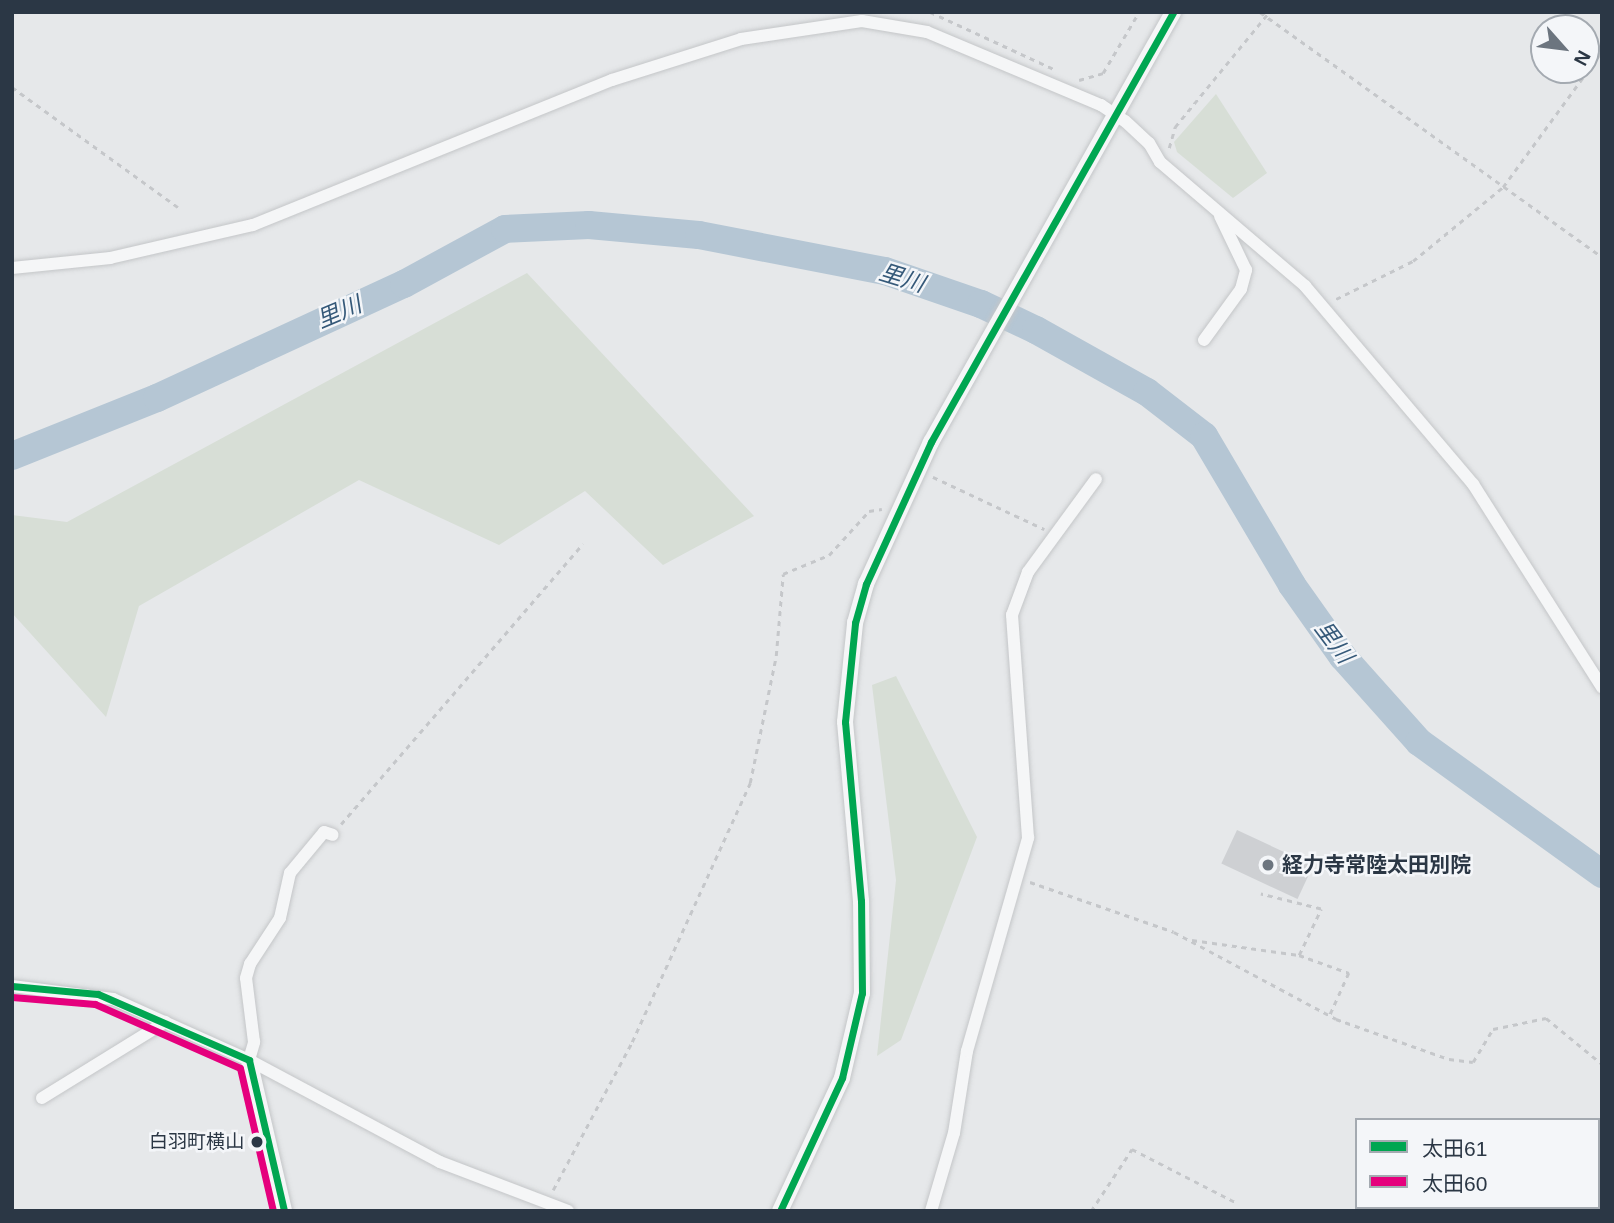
<!DOCTYPE html>
<html>
<head>
<meta charset="utf-8">
<style>
	body { margin:0 }
	#map { position:relative; width:1614px; height:1223px; overflow:hidden; background:#e6e8ea; font-family:Helvetica,"Noto Sans JP",sans-serif }
	div>[style] { position:absolute }
	.green>* { inset:0; background:#d7ded6 }
	.river>* { height:28px; margin:-14px; padding:0 14px; transform-origin:14px; border-radius:14px; background:#b5c6d4 }
	.building>* { inset:0; background:#ced0d3; transform-origin:0 0 }
	.path>* { height:2.5px; margin-top:-1.25px; transform-origin:0; background:repeating-linear-gradient(90deg,#c5c7ca 0 5px,transparent 0 10px) }
	.roads { filter:drop-shadow(0 0 2px #c4c6c8) drop-shadow(0 0 2px #c4c6c8) }
	.minor>* { height:12px; margin:-6px; padding:0 6px; transform-origin:6px; border-radius:6px; background:#f5f6f7 }
	.tertiary>* { height:16px; margin:-8px; padding:0 8px; transform-origin:8px; border-radius:8px; background:#f5f6f7 }
	.bus-1>* { height:7px; margin:-3.5px; padding:0 3.5px; transform-origin:3.5px; border-radius:3.5px; background:#00a651 }
	.bus-2>* { height:7px; margin:-3.5px; padding:0 3.5px; transform-origin:3.5px; border-radius:3.5px; background:#e5007d }
	.dots>* { width:19px; height:19px; translate:-50% -50%; box-sizing:border-box; border:4px solid #f4f6f9; border-radius:50% }
	span { translate:-50% -50%; white-space:nowrap; text-align:center; line-height:1.15; -webkit-text-stroke:5px #f4f6f9; paint-order:stroke }
	.bus-label { font-size:19px; color:#2b3745 }
	.right { translate:-100% -50%; text-align:right }
	.poi-label { font-size:21px; color:#2b3745; font-weight:700 }
	.left { translate:0 -50%; text-align:left }
	.water-label { font-size:23px; color:#355979; font-style:italic }
	.frame { position:absolute; inset:0; border:14px solid #2b3745; pointer-events:none }
	.legend { position:absolute; left:1355px; top:1118px; width:245px; height:91px; box-sizing:border-box; background:#f4f6f9; border:2px solid #a4aab1; margin:0; padding:9px 12px; list-style:none; font-size:21px; color:#2b3745 }
	.legend li { display:flex; align-items:center; gap:14px; height:35px }
	.legend b { width:35px; border:2px solid #a4aab1 }
	.north { position:absolute; left:1530px; top:14px; width:70px; height:70px; box-sizing:border-box; background:#f4f6f9; border:2px solid #a4aab1; border-radius:50%; rotate:118deg; font-size:19px; font-weight:700; line-height:28px; text-align:center; color:#2b3745 }
	.north::after { content:''; display:block; margin:auto; width:24px; height:32px; background:#6c757f; clip-path:polygon(50% 0,100% 100%,50% 72%,0 100%) }
</style>
</head>
<body>
<div id="map">
	<div class="green">
		<i style="clip-path:polygon(1216px 94px,1267px 173px,1233px 198px,1177px 152px,1174px 142px)"></i>
		<i style="clip-path:polygon(527px 273px,754px 516px,663px 565px,585px 491px,499px 545px,359px 480px,139px 606px,106px 717px,12px 613px,12px 515px,67px 522px)"></i>
		<i style="clip-path:polygon(896px 676px,977px 837px,901px 1040px,877px 1056px,896px 880px,872px 685px)"></i>
	</div>
	<div class="river">
		<i style="left:12px;top:456px;width:156px;rotate:-21.8deg"></i>
		<i style="left:157px;top:398px;width:272px;rotate:-24.8deg"></i>
		<i style="left:404px;top:284px;width:115px;rotate:-28.6deg"></i>
		<i style="left:505px;top:229px;width:84px;rotate:-2.7deg"></i>
		<i style="left:589px;top:225px;width:110px;rotate:5.2deg"></i>
		<i style="left:699px;top:235px;width:189px;rotate:11deg"></i>
		<i style="left:885px;top:271px;width:102px;rotate:19deg"></i>
		<i style="left:981px;top:304px;width:61px;rotate:25.3deg"></i>
		<i style="left:1036px;top:330px;width:127px;rotate:29.2deg"></i>
		<i style="left:1147px;top:392px;width:72px;rotate:37.7deg"></i>
		<i style="left:1204px;top:436px;width:173px;rotate:59.4deg"></i>
		<i style="left:1292px;top:585px;width:88px;rotate:54.7deg"></i>
		<i style="left:1343px;top:657px;width:114px;rotate:48.2deg"></i>
		<i style="left:1419px;top:742px;width:226px;rotate:35.8deg"></i>
	</div>
	<div class="building">
		<i style="left:1237px;top:830px;width:84px;height:37px;rotate:25deg"></i>
	</div>
	<div class="path">
		<i style="left:930px;top:12px;width:136px;rotate:24.7deg"></i>
		<i style="left:1260px;top:12px;width:421px;rotate:35.6deg"></i>
		<i style="left:1079px;top:80px;width:25px;rotate:-16deg"></i>
		<i style="left:1103px;top:73px;width:71px;rotate:-59.5deg"></i>
		<i style="left:12px;top:87px;width:205px;rotate:35.9deg"></i>
		<i style="left:1169px;top:148px;width:22px;rotate:-74deg"></i>
		<i style="left:1175px;top:127px;width:149px;rotate:-50.7deg"></i>
		<i style="left:1336px;top:299px;width:86px;rotate:-26.3deg"></i>
		<i style="left:1413px;top:261px;width:117px;rotate:-39.4deg"></i>
		<i style="left:1503px;top:187px;width:168px;rotate:-53.9deg"></i>
		<i style="left:933px;top:477px;width:123px;rotate:25.1deg"></i>
		<i style="left:341px;top:824px;width:370px;rotate:-49.2deg"></i>
		<i style="left:1030px;top:882px;width:152px;rotate:19.1deg"></i>
		<i style="left:1174px;top:932px;width:184px;rotate:28.2deg"></i>
		<i style="left:1336px;top:1019px;width:120px;rotate:19.5deg"></i>
		<i style="left:1449px;top:1059px;width:24px;rotate:7deg"></i>
		<i style="left:1473px;top:1062px;width:39px;rotate:-59deg"></i>
		<i style="left:1493px;top:1029px;width:54px;rotate:-11.7deg"></i>
		<i style="left:1546px;top:1018px;width:72px;rotate:39.4deg"></i>
		<i style="left:1192px;top:940px;width:108px;rotate:8deg"></i>
		<i style="left:1299px;top:955px;width:51px;rotate:-64.4deg"></i>
		<i style="left:1321px;top:909px;width:62px;rotate:-166deg"></i>
		<i style="left:1299px;top:955px;width:53px;rotate:19.8deg"></i>
		<i style="left:1349px;top:973px;width:46px;rotate:114.3deg"></i>
		<i style="left:553px;top:1190px;width:168px;rotate:-61.9deg"></i>
		<i style="left:632px;top:1042px;width:285px;rotate:-65.5deg"></i>
		<i style="left:750px;top:783px;width:130px;rotate:-78.4deg"></i>
		<i style="left:776px;top:656px;width:82px;rotate:-85.1deg"></i>
		<i style="left:783px;top:574px;width:50px;rotate:-22.4deg"></i>
		<i style="left:829px;top:555px;width:59px;rotate:-47.7deg"></i>
		<i style="left:869px;top:511px;width:13px;rotate:-9deg"></i>
		<i style="left:1091px;top:1211px;width:74px;rotate:-56.5deg"></i>
		<i style="left:1132px;top:1149px;width:116px;rotate:27.2deg"></i>
	</div>
	<div class="roads">
		<div class="minor">
			<i style="left:12px;top:268px;width:99px;rotate:-5.8deg"></i>
			<i style="left:110px;top:258px;width:147px;rotate:-13deg"></i>
			<i style="left:253px;top:225px;width:387px;rotate:-22deg"></i>
			<i style="left:612px;top:80px;width:135px;rotate:-17.6deg"></i>
			<i style="left:741px;top:39px;width:122px;rotate:-8.5deg"></i>
			<i style="left:862px;top:21px;width:66px;rotate:9.6deg"></i>
			<i style="left:927px;top:32px;width:189px;rotate:22.8deg"></i>
			<i style="left:1101px;top:105px;width:29px;rotate:34deg"></i>
			<i style="left:1125px;top:121px;width:33px;rotate:43deg"></i>
			<i style="left:1149px;top:143px;width:22px;rotate:60deg"></i>
			<i style="left:1160px;top:162px;width:191px;rotate:40.5deg"></i>
			<i style="left:1305px;top:286px;width:260px;rotate:49.7deg"></i>
			<i style="left:1473px;top:484px;width:241px;rotate:57.6deg"></i>
			<i style="left:1204px;top:340px;width:63px;rotate:-54deg"></i>
			<i style="left:1241px;top:289px;width:20px;rotate:-75deg"></i>
			<i style="left:1246px;top:270px;width:60px;rotate:-115.7deg"></i>
			<i style="left:12px;top:986px;width:102px;rotate:7.3deg"></i>
			<i style="left:113px;top:999px;width:149px;rotate:24.2deg"></i>
			<i style="left:249px;top:1060px;width:217px;rotate:28.1deg"></i>
			<i style="left:440px;top:1162px;width:137px;rotate:20.9deg"></i>
			<i style="left:249px;top:1060px;width:19px;rotate:-74deg"></i>
			<i style="left:254px;top:1042px;width:64px;rotate:-97.1deg"></i>
			<i style="left:246px;top:978px;width:15px;rotate:-74deg"></i>
			<i style="left:250px;top:964px;width:55px;rotate:-56.9deg"></i>
			<i style="left:280px;top:918px;width:46px;rotate:-77.5deg"></i>
			<i style="left:290px;top:873px;width:53px;rotate:-50.3deg"></i>
			<i style="left:324px;top:832px;width:9px;rotate:18deg"></i>
			<i style="left:42px;top:1098px;width:145px;rotate:-31.7deg"></i>
			<i style="left:931px;top:1211px;width:81px;rotate:-73.6deg"></i>
			<i style="left:954px;top:1133px;width:83px;rotate:-81deg"></i>
			<i style="left:967px;top:1051px;width:222px;rotate:-74deg"></i>
			<i style="left:1028px;top:838px;width:224px;rotate:-94.1deg"></i>
			<i style="left:1012px;top:615px;width:46px;rotate:-69.6deg"></i>
			<i style="left:1028px;top:572px;width:115px;rotate:-53.8deg"></i>
		</div>
		<div class="tertiary">
			<i style="left:249px;top:1060px;width:155px;rotate:76.9deg"></i>
			<i style="left:780px;top:1211px;width:147px;rotate:-65deg"></i>
			<i style="left:842px;top:1078px;width:87px;rotate:-76.8deg"></i>
			<i style="left:862px;top:993px;width:92px;rotate:-90.6deg"></i>
			<i style="left:861px;top:901px;width:180px;rotate:-95.1deg"></i>
			<i style="left:845px;top:722px;width:100px;rotate:-84.2deg"></i>
			<i style="left:855px;top:623px;width:41px;rotate:-74.2deg"></i>
			<i style="left:866px;top:584px;width:156px;rotate:-65.4deg"></i>
			<i style="left:931px;top:442px;width:493px;rotate:-60.6deg"></i>
		</div>
	</div>
	<div class="bus-1">
		<i style="left:12px;top:986px;width:86px;rotate:5.3deg"></i>
		<i style="left:98px;top:994px;width:165px;rotate:23.6deg"></i>
		<i style="left:249px;top:1060px;width:155px;rotate:76.9deg"></i>
		<i style="left:780px;top:1211px;width:147px;rotate:-65deg"></i>
		<i style="left:842px;top:1078px;width:87px;rotate:-76.8deg"></i>
		<i style="left:862px;top:993px;width:92px;rotate:-90.6deg"></i>
		<i style="left:861px;top:901px;width:180px;rotate:-95.1deg"></i>
		<i style="left:845px;top:722px;width:100px;rotate:-84.2deg"></i>
		<i style="left:855px;top:623px;width:41px;rotate:-74.2deg"></i>
		<i style="left:866px;top:584px;width:156px;rotate:-65.4deg"></i>
		<i style="left:931px;top:442px;width:493px;rotate:-60.6deg"></i>
	</div>
	<div class="bus-2">
		<i style="left:12px;top:997px;width:83px;rotate:4.8deg"></i>
		<i style="left:95px;top:1004px;width:158px;rotate:23.8deg"></i>
		<i style="left:240px;top:1068px;width:147px;rotate:77deg"></i>
	</div>
	<div class="dots">
		<i style="left:1268px;top:865px;background:#6c757f"></i>
		<i style="left:257px;top:1142px;background:#2b3745"></i>
	</div>
	<div class="bus-label">
		<span class="right" style="left:244px;top:1142px">白羽町横山</span>
	</div>
	<div class="poi-label">
		<span class="left" style="left:1282px;top:865px">経力寺常陸太田別院</span>
	</div>
	<div class="water-label">
		<span style="left:902px;top:278px;rotate:17deg">里川</span>
		<span style="left:339px;top:312px;rotate:-23deg">里川</span>
		<span style="left:1334px;top:642px;rotate:53deg">里川</span>
	</div>
	<div class="frame"></div>
	<ul class="legend">
	<li><b style="height:9px;background:#00a651"></b>太田61</li>
	<li><b style="height:9px;background:#e5007d"></b>太田60</li>
	</ul>
	<div class="north">N</div>
</div>
</body>
</html>
